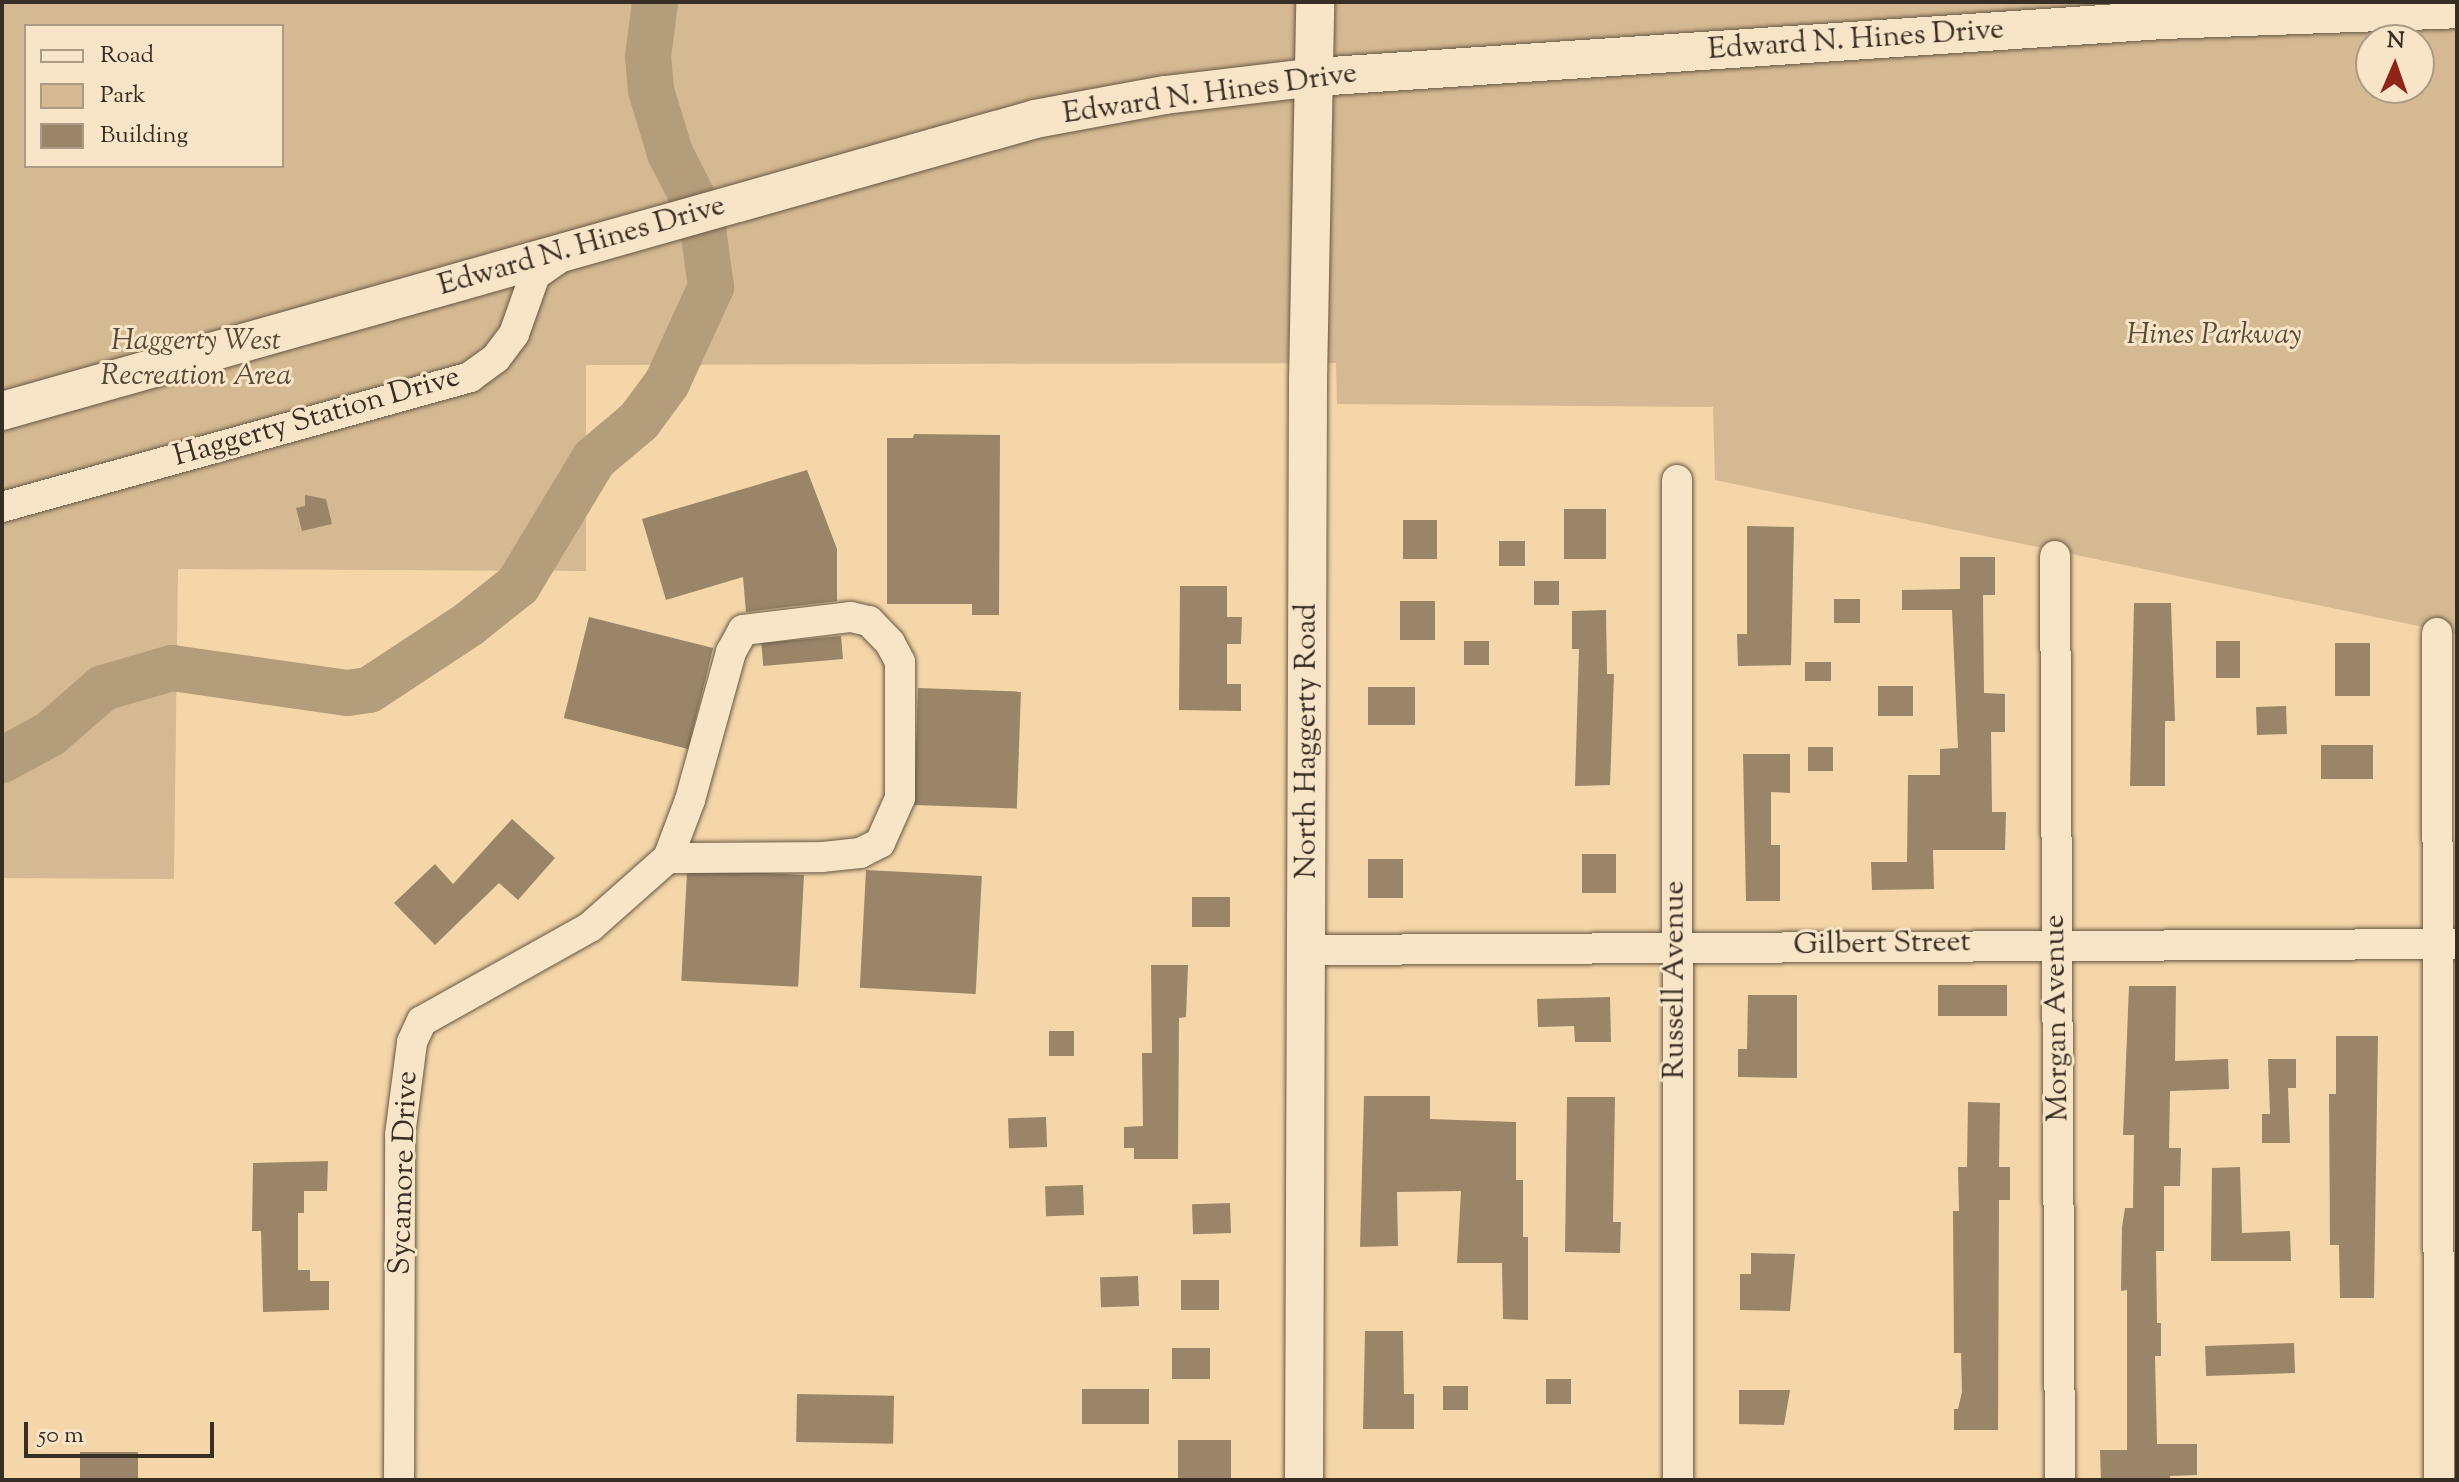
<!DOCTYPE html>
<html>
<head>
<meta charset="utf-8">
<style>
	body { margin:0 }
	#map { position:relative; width:2459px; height:1482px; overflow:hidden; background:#f5d6a8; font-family:"Sorts Mill Goudy",serif }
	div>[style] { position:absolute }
	.green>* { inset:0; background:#d5b992 }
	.river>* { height:46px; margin:-23px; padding:0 23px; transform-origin:23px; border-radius:23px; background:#b49d7b }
	.building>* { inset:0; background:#9a8569; transform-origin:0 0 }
	.roads { filter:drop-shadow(0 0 2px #665846) drop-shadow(0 0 2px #665846) }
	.minor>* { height:30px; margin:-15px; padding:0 15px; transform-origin:15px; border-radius:15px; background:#f8e4c6 }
	.tertiary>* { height:38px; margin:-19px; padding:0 19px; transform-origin:19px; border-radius:19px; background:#f8e4c6 }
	span { translate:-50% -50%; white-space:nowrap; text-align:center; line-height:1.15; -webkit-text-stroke:6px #f8e4c6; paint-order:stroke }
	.street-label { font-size:30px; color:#372e25 }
	.park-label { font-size:30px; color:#574a3b; font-style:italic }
	.frame { position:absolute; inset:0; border:4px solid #372e25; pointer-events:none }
	.legend { position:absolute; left:24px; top:24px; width:260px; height:144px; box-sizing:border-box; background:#f8e4c6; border:2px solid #ab9b86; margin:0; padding:10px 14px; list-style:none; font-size:24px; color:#372e25 }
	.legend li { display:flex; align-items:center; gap:16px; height:40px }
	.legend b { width:40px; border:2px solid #ab9b86 }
	.north { position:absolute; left:2355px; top:24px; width:80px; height:80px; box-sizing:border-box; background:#f8e4c6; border:2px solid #ab9b86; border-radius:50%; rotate:2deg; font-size:22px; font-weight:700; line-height:32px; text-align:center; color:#372e25 }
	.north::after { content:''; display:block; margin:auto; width:28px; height:36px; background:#8f2418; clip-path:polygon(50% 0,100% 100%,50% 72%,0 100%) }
	.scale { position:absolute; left:24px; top:1422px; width:190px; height:36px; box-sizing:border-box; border:4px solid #372e25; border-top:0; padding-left:10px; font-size:24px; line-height:28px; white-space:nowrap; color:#372e25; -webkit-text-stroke:6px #f8e4c6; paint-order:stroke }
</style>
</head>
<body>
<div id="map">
	<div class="green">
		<i style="clip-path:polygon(evenodd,2px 2px,2457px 2px,2457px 634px,1715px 480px,1713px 407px,1337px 404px,1336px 363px,586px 365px,586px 571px,178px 569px,174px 879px,2px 878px,2px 2px,26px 26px,282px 26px,282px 166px,26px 166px,26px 26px,2px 2px,2371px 40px,2419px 40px,2419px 88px,2371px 88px,2371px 40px)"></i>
	</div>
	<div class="river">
		<i style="left:2px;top:760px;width:55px;rotate:-28.4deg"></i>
		<i style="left:50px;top:734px;width:70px;rotate:-41deg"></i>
		<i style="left:103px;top:688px;width:72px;rotate:-16.2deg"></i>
		<i style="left:172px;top:668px;width:177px;rotate:8.1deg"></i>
		<i style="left:347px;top:693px;width:22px;rotate:-8deg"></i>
		<i style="left:369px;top:690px;width:120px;rotate:-33.4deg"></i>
		<i style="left:469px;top:624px;width:63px;rotate:-38.5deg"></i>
		<i style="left:518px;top:585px;width:147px;rotate:-58.9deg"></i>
		<i style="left:594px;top:459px;width:59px;rotate:-40.2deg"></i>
		<i style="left:639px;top:421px;width:47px;rotate:-53.6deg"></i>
		<i style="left:667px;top:383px;width:106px;rotate:-65.4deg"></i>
		<i style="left:711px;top:287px;width:74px;rotate:-97.8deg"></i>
		<i style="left:701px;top:214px;width:68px;rotate:-116.9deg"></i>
		<i style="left:670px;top:153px;width:66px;rotate:-106.8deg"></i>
		<i style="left:651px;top:90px;width:33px;rotate:-95deg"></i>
		<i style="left:648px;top:57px;width:55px;rotate:-82.7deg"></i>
	</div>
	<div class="building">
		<i style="clip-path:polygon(914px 434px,1000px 435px,999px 615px,972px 615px,972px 604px,887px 604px,887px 438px,913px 438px)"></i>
		<i style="clip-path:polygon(807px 470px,837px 549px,837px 601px,746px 612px,743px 577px,666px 600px,642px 519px)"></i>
		<i style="clip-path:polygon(305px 495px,326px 499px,332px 524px,302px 531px,296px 508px,305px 506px)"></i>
		<i style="left:1564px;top:509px;width:42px;height:50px"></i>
		<i style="left:1437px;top:520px;width:39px;height:34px;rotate:90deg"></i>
		<i style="clip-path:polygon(1747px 526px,1794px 527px,1791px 665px,1738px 666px,1737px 634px,1747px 634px)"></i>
		<i style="left:1499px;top:541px;width:26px;height:25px"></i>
		<i style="clip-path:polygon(1960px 557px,1995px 557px,1995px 595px,1983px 595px,1984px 693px,2005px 694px,2005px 732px,1991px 732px,1992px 812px,2006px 812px,2005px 850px,1933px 850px,1934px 889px,1872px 890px,1871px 862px,1907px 862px,1908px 775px,1940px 775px,1940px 749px,1958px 748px,1952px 610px,1902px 610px,1902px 590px,1960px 589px)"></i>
		<i style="left:1534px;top:581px;width:25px;height:24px"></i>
		<i style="clip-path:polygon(1180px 586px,1227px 586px,1227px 617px,1242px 617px,1241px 644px,1227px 644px,1227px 684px,1241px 684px,1241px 711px,1179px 710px)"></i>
		<i style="left:1834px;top:599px;width:26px;height:24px"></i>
		<i style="left:1400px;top:601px;width:35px;height:39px"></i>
		<i style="clip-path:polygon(2134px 603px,2171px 603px,2175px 721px,2165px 721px,2165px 786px,2130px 786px)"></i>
		<i style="clip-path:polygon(1606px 610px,1607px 674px,1614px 674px,1610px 785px,1575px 786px,1579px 649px,1572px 649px,1572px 611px)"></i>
		<i style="left:589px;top:617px;width:128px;height:104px;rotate:14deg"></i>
		<i style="left:841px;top:636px;width:23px;height:80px;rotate:85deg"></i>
		<i style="left:1464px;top:641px;width:25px;height:24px"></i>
		<i style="left:2216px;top:641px;width:24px;height:37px"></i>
		<i style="left:2335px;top:643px;width:35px;height:53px"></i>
		<i style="left:1805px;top:662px;width:26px;height:19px"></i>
		<i style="left:1878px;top:686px;width:35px;height:30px"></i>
		<i style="left:1368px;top:687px;width:47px;height:38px"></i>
		<i style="left:918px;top:688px;width:103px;height:117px;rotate:2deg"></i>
		<i style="left:2286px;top:706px;width:28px;height:30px;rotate:88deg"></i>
		<i style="left:2321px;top:745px;width:52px;height:34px"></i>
		<i style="left:1808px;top:747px;width:25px;height:24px"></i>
		<i style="clip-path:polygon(1743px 754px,1790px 754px,1790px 793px,1771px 792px,1771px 845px,1780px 845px,1780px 901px,1746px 901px)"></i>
		<i style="clip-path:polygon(512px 819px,555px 858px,518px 900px,499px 883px,435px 945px,394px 903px,435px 864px,453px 884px)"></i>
		<i style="left:1582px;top:854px;width:34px;height:39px"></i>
		<i style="left:1368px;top:859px;width:35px;height:39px"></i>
		<i style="left:866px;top:870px;width:116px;height:118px;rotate:3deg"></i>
		<i style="left:804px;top:875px;width:112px;height:117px;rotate:93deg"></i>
		<i style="left:1192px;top:897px;width:38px;height:30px"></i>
		<i style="clip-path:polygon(1151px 965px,1188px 965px,1186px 1017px,1179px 1018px,1178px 1159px,1134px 1159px,1134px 1148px,1124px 1148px,1124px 1127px,1143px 1126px,1142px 1053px,1152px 1053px)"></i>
		<i style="left:1938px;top:985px;width:69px;height:31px"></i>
		<i style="clip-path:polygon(2129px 986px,2176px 986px,2175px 1061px,2228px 1059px,2229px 1089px,2170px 1091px,2169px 1148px,2181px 1148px,2180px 1186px,2164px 1186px,2164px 1251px,2156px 1251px,2157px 1323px,2161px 1323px,2161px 1356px,2155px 1356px,2157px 1444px,2197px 1444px,2197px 1475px,2170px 1476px,2170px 1480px,2101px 1480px,2100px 1450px,2127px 1450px,2127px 1290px,2121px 1291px,2122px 1227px,2125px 1208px,2133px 1208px,2134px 1135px,2123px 1135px)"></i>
		<i style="clip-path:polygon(1748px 995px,1797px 995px,1797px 1078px,1738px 1077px,1738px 1049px,1747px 1049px)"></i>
		<i style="clip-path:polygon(1610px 997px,1611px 1042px,1575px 1042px,1574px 1026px,1538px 1027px,1537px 999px)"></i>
		<i style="left:1049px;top:1031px;width:25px;height:25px"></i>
		<i style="clip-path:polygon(2336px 1036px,2378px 1036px,2374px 1298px,2340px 1298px,2339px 1245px,2330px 1245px,2329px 1094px,2336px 1094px)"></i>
		<i style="clip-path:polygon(2268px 1059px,2296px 1059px,2296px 1088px,2288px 1088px,2290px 1143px,2262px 1143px,2262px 1114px,2270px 1114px)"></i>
		<i style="clip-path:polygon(1364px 1096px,1430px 1096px,1430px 1119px,1516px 1122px,1516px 1180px,1523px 1180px,1523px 1237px,1528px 1237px,1528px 1320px,1503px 1319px,1502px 1263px,1457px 1263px,1461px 1191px,1397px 1192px,1398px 1246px,1360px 1247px)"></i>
		<i style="clip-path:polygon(1567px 1097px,1615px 1097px,1613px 1222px,1621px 1222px,1620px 1253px,1565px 1252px)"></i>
		<i style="clip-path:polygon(1968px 1102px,2000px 1103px,1999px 1167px,2010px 1167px,2010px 1200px,1999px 1200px,1998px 1430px,1954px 1430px,1954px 1409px,1958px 1409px,1962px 1392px,1961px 1353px,1954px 1353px,1953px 1211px,1959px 1211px,1958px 1167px,1967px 1167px)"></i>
		<i style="left:1046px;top:1117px;width:30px;height:38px;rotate:88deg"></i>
		<i style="clip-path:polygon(328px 1161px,327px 1191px,304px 1191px,304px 1213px,298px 1213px,298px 1270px,310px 1270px,310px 1281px,329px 1281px,329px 1310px,263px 1312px,261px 1231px,252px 1231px,253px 1163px)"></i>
		<i style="clip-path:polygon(2240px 1167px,2242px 1233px,2290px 1231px,2291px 1261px,2211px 1261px,2212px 1168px)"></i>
		<i style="left:1083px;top:1185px;width:30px;height:38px;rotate:88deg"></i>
		<i style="left:1230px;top:1203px;width:30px;height:38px;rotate:88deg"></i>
		<i style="clip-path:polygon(1751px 1253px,1795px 1254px,1790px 1311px,1740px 1310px,1740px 1274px,1751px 1274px)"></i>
		<i style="left:1138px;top:1276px;width:30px;height:38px;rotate:88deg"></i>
		<i style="left:1181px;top:1280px;width:38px;height:30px"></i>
		<i style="clip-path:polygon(1365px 1331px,1403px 1331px,1404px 1394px,1414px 1394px,1414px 1429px,1363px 1429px)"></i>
		<i style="left:2294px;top:1343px;width:30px;height:89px;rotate:88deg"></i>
		<i style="left:1172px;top:1348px;width:38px;height:31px"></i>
		<i style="left:1546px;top:1379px;width:25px;height:25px"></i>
		<i style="left:1443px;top:1386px;width:25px;height:24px"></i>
		<i style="left:1082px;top:1389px;width:67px;height:35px"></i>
		<i style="clip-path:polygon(1739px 1390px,1790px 1390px,1784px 1425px,1739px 1424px)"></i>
		<i style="left:797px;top:1394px;width:97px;height:48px;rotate:1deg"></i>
		<i style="left:1178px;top:1440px;width:53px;height:40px"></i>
		<i style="left:80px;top:1452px;width:58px;height:28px"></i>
	</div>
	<div class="roads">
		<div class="minor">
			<i style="left:1677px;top:480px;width:1000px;rotate:89.94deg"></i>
			<i style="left:2px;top:507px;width:486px;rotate:-15.5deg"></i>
			<i style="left:470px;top:377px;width:32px;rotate:-36deg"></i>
			<i style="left:496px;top:358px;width:30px;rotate:-53deg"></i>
			<i style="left:514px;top:334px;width:63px;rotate:-70.4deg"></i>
			<i style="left:535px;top:275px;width:35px;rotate:-35deg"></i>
			<i style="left:2055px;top:556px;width:924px;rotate:89.69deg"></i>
			<i style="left:2437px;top:633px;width:847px;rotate:89.86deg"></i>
			<i style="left:1307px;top:950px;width:1150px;rotate:-0.3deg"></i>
			<i style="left:399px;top:1480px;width:345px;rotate:-89.8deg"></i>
			<i style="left:400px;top:1135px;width:94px;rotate:-82.6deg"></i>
			<i style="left:412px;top:1042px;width:23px;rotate:-65deg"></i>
			<i style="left:422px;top:1021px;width:193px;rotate:-29.2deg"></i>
			<i style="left:590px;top:927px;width:104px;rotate:-41.5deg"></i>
			<i style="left:668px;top:858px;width:62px;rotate:-69.2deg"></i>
			<i style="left:690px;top:800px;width:154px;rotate:-74.5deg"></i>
			<i style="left:731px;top:652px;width:25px;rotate:-61deg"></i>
			<i style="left:743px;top:630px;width:109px;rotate:-6.9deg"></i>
			<i style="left:851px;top:617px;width:18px;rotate:13deg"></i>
			<i style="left:869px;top:621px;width:30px;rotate:46deg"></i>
			<i style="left:890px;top:643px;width:21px;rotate:62deg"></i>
			<i style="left:900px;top:662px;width:136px;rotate:90deg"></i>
			<i style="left:900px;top:798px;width:49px;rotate:114deg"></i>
			<i style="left:880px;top:843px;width:22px;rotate:153deg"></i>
			<i style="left:860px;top:853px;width:39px;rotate:174deg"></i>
			<i style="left:821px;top:857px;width:153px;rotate:179.6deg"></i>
		</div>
		<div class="tertiary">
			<i style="left:2px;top:411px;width:1073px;rotate:-15.78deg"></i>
			<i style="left:1035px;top:119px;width:132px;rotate:-10.5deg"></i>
			<i style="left:1165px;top:95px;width:152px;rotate:-6.8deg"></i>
			<i style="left:1316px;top:77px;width:849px;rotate:-3.85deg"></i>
			<i style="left:2163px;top:20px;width:294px;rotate:-2.1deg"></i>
			<i style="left:1304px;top:1480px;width:1099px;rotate:-89.79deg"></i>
			<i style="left:1308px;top:381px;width:379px;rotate:-88.9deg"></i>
		</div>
	</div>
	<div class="street-label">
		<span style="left:1856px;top:41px;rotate:-4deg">Edward N. Hines Drive</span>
		<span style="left:1210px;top:95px;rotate:-8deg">Edward N. Hines Drive</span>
		<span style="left:582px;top:247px;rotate:-16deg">Edward N. Hines Drive</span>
		<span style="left:317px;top:418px;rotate:-16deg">Haggerty Station Drive</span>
		<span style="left:1308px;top:741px;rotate:-90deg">North Haggerty Road</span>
		<span style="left:1882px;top:945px;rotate:-1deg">Gilbert Street</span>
		<span style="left:1676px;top:980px;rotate:-90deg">Russell Avenue</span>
		<span style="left:2058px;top:1018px;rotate:-91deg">Morgan Avenue</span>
		<span style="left:405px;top:1173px;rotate:-88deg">Sycamore Drive</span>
	</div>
	<div class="park-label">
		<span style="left:2214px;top:336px">Hines Parkway</span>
		<span style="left:196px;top:359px">Haggerty West<br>Recreation Area</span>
	</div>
	<div class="frame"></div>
	<ul class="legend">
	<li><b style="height:10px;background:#f8e4c6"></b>Road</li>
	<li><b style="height:22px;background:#d5b992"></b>Park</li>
	<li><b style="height:22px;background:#9a8569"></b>Building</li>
	</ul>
	<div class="north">N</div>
	<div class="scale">50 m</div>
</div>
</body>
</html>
